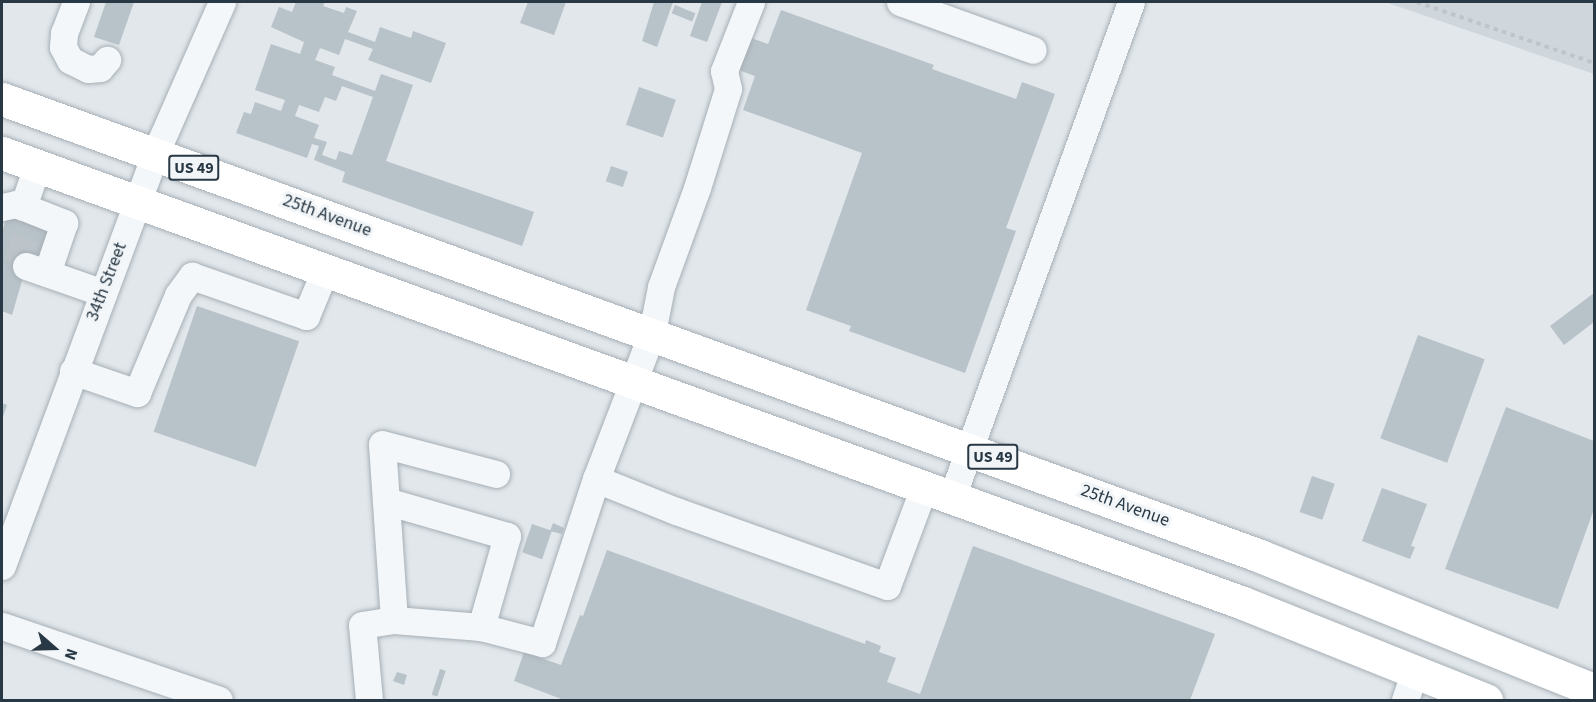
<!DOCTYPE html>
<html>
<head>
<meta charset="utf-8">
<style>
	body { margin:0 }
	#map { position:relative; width:1596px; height:702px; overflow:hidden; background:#e1e7eb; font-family:"Source Sans 3",sans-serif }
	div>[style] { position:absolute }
	.built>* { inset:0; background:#cfd7dd }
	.building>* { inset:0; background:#b8c2c9; transform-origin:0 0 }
	.minor-tunnel>* { height:27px; margin-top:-13.5px; transform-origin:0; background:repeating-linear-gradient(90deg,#bcc4ca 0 27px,transparent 0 41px) }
	.path>* { height:4px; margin-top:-2px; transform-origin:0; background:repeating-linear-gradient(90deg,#bfc5ca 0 4.5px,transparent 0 9px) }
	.roads { filter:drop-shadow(0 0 2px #a6afb6) drop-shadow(0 0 2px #a6afb6) }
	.minor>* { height:27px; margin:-13.5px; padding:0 13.5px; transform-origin:13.5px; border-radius:13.5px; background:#f4f7f9 }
	.major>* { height:33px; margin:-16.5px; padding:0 16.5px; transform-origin:16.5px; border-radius:16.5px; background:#fff }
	span { translate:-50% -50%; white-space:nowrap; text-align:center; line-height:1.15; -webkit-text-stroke:6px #f1f5f8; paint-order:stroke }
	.shield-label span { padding:2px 4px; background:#f1f5f8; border:2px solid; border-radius:4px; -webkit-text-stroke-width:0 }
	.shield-label { font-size:16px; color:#283844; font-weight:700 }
	.street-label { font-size:18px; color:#283844 }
	.frame { position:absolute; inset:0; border:3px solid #283844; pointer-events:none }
	.north { position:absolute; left:24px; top:618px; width:60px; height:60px; -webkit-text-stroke:4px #f1f5f8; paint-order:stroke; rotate:110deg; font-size:16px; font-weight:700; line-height:24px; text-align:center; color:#283844 }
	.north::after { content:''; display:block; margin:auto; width:21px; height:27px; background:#283844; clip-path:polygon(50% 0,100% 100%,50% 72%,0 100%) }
</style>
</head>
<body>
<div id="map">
	<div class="built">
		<i style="clip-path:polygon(1385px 2px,1594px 2px,1594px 74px)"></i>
	</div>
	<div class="building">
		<i style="clip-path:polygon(106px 2px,134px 2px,119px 45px,94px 37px)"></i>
		<i style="clip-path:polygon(evenodd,296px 2px,325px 2px,323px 6px,344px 13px,346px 7px,357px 11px,348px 32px,375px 42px,380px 27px,411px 38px,413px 31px,446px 43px,431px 83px,368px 60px,373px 49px,345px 39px,339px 55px,320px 48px,315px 60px,335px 67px,332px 75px,375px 91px,381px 74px,413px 85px,386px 161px,534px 212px,522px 246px,342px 182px,345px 172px,314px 160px,319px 146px,312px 144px,307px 158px,236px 133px,244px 112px,251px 114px,255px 102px,281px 111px,285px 100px,255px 90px,271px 44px,300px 54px,304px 42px,271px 27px,279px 7px,292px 12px,296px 2px,342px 86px,373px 97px,352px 155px,339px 151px,336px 160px,322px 155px,327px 142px,314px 138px,319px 125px,295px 116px,299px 105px,319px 112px,325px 97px,336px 101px,342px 86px)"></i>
		<i style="clip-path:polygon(528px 2px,566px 2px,554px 35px,520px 23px)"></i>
		<i style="clip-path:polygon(654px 2px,673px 2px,657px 47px,642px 41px)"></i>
		<i style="clip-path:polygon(702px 2px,722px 2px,707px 42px,690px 36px)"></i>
		<i style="left:675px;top:5px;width:22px;height:9px;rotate:22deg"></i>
		<i style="clip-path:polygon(781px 10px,934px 65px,932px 69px,1016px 99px,1022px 82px,1055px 94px,1006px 228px,1016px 231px,965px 373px,849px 331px,851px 326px,806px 310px,862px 153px,743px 110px,755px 76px,733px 68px,745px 36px,768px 44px)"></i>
		<i style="left:639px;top:87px;width:39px;height:40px;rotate:19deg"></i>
		<i style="left:611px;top:166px;width:18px;height:16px;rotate:19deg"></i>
		<i style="clip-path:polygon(9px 210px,52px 223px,40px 260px,29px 257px,12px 315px,2px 311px,2px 232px)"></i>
		<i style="clip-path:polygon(1594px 293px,1594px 322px,1564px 345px,1550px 326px)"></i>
		<i style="left:197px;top:306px;width:108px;height:133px;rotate:19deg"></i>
		<i style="left:1418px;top:335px;width:71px;height:110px;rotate:20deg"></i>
		<i style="clip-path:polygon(2px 403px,7px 405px,2px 420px)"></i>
		<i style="clip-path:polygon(1506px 407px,1594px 441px,1594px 509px,1558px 609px,1445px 569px)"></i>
		<i style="left:1312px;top:476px;width:24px;height:38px;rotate:19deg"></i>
		<i style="clip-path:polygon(1382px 488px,1427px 504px,1411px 546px,1415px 547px,1410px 559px,1362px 541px)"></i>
		<i style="clip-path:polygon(553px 523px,564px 528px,562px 534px,550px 531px)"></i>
		<i style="left:532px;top:524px;width:21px;height:30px;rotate:19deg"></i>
		<i style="clip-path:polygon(973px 546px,1215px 634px,1190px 700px,564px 700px,514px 681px,524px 652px,561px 665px,580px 615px,583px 616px,607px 550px,865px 644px,866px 640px,881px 646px,879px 652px,896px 658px,887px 682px,920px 694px)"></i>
		<i style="left:440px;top:669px;width:6px;height:27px;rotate:18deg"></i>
		<i style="clip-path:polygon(397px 672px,407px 675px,404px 685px,393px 681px)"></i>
	</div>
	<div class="minor-tunnel">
		<i style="left:17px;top:263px;width:50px;rotate:-70.1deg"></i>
	</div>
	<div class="path">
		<i style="left:1417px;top:2px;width:187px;rotate:19deg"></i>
	</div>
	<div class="roads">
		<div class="minor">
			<i style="left:76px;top:2px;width:33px;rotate:111deg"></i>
			<i style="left:64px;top:33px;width:14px;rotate:94deg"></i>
			<i style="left:63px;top:47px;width:15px;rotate:62deg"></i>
			<i style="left:70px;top:60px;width:20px;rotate:27deg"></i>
			<i style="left:88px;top:69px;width:12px;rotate:-5deg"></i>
			<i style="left:100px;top:68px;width:11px;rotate:-49deg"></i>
			<i style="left:751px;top:2px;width:74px;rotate:111.4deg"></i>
			<i style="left:724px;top:71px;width:18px;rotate:77deg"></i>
			<i style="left:728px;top:89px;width:104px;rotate:107.4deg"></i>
			<i style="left:697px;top:188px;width:105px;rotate:110deg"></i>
			<i style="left:661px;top:287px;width:47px;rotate:101.1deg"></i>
			<i style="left:652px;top:333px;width:156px;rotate:111deg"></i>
			<i style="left:596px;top:479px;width:86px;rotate:21.8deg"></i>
			<i style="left:676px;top:511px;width:224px;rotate:19.6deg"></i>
			<i style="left:887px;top:586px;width:106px;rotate:-69.5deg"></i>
			<i style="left:900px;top:2px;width:141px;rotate:19.8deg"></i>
			<i style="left:2px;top:207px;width:14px;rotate:-12deg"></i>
			<i style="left:16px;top:204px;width:52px;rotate:21.6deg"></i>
			<i style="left:64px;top:223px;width:53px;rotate:108.8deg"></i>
			<i style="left:23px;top:207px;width:43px;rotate:-71.1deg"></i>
			<i style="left:26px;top:266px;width:82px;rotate:19.3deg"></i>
			<i style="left:73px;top:371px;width:68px;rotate:19deg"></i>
			<i style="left:137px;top:393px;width:106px;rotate:-67.3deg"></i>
			<i style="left:178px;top:295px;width:24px;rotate:-54deg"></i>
			<i style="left:192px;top:276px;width:121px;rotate:19.3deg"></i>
			<i style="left:306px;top:316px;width:50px;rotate:-67.6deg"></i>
			<i style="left:952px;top:497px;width:526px;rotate:-70.12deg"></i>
			<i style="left:386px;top:501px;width:126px;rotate:16.1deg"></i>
			<i style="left:507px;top:536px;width:95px;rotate:105.9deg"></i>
			<i style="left:2px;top:566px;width:439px;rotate:-69.6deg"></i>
			<i style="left:155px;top:154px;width:166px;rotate:-66.2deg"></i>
			<i style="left:394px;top:620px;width:176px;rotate:-93.9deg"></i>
			<i style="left:382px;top:444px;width:118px;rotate:14.7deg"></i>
			<i style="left:2px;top:626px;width:229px;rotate:18.8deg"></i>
			<i style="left:369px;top:700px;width:75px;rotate:-95.3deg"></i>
			<i style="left:362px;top:625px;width:32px;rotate:-9deg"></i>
			<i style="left:394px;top:620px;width:87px;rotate:4.6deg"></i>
			<i style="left:481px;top:627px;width:63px;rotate:14.7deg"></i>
			<i style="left:542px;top:643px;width:173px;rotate:-71.8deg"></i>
			<i style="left:1405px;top:700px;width:31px;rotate:-71deg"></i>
		</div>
		<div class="major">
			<i style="left:2px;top:99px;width:1338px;rotate:19.96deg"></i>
			<i style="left:1260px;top:556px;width:360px;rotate:21.9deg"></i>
			<i style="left:2px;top:153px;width:1320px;rotate:19.93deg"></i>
			<i style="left:1243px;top:603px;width:262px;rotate:21.8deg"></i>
		</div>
	</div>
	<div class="shield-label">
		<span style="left:194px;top:168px">US 49</span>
		<span style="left:993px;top:457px">US 49</span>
	</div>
	<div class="street-label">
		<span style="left:327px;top:216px;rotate:20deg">25th Avenue</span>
		<span style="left:107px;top:282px;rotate:-69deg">34th Street</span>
		<span style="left:1125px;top:506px;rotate:20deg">25th Avenue</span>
	</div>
	<div class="frame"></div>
	<div class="north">N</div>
</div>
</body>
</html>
